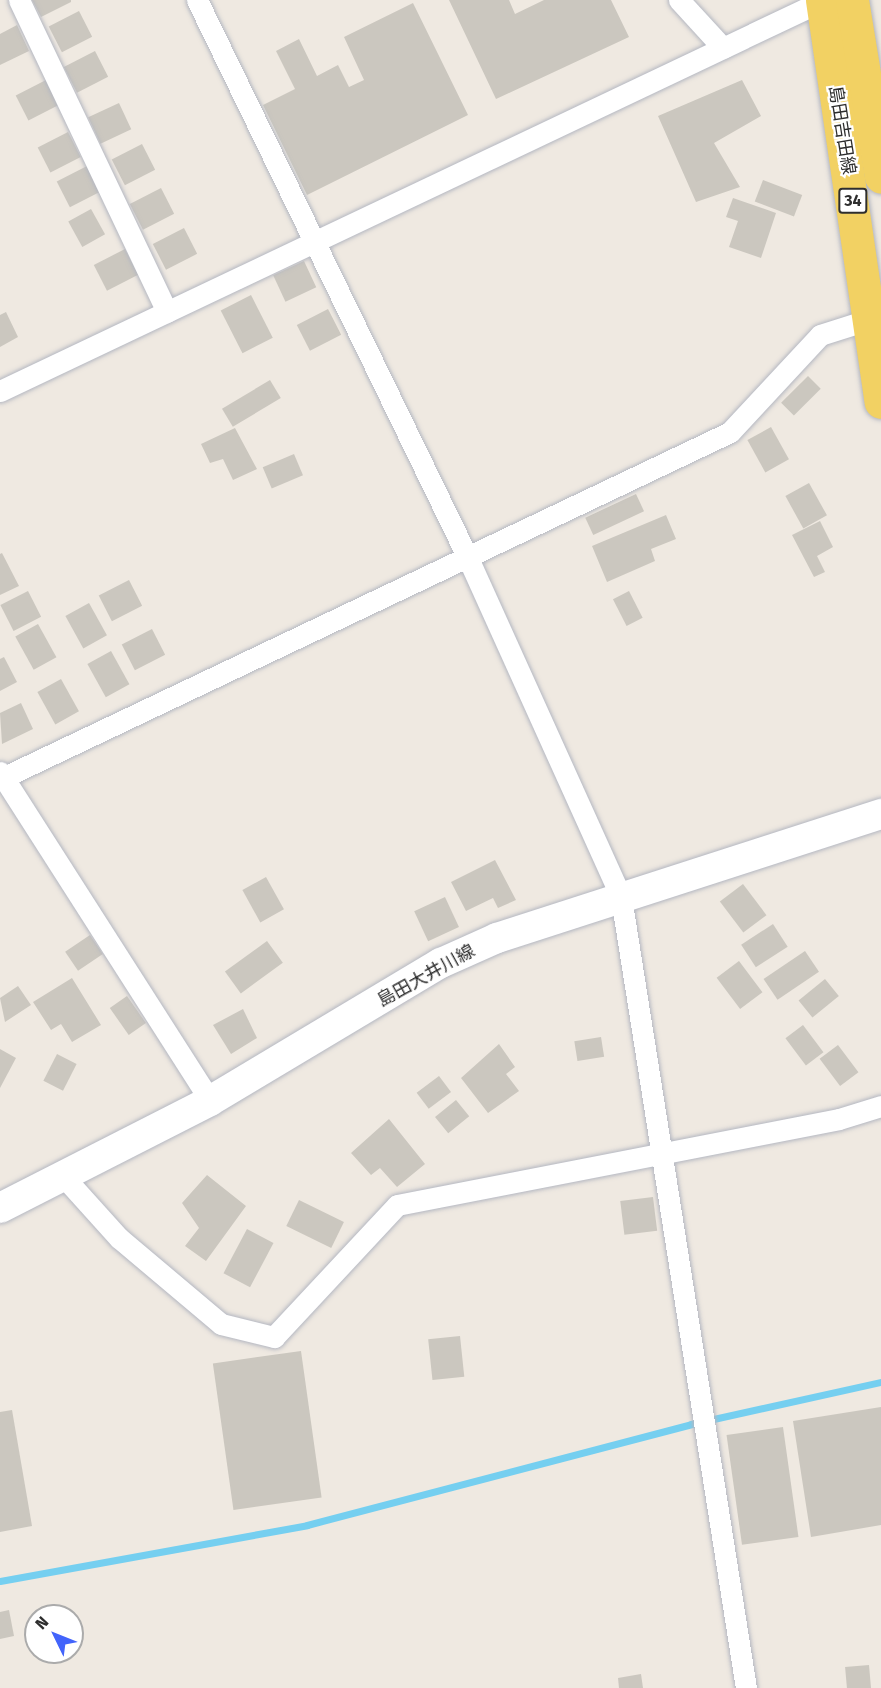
<!DOCTYPE html>
<html>
<head>
<meta charset="utf-8">
<style>
	body { margin:0 }
	#map { position:relative; width:881px; height:1688px; overflow:hidden; background:#efe9e1; font-family:"Fira Sans","Noto Sans JP",sans-serif }
	div>[style] { position:absolute }
	.stream>* { height:7px; margin:-3.5px; padding:0 3.5px; transform-origin:3.5px; border-radius:3.5px; background:#75cff0 }
	.building>* { inset:0; background:#cbc7bf; transform-origin:0 0 }
	.roads { filter:drop-shadow(0 0 2px #b4b7c1) drop-shadow(0 0 2px #b4b7c1) }
	.street>* { height:21px; margin:-10.5px; padding:0 10.5px; transform-origin:10.5px; border-radius:10.5px; background:#fff }
	.secondary>* { height:30px; margin:-15px; padding:0 15px; transform-origin:15px; border-radius:15px; background:#fff }
	.primary>* { height:33px; margin:-16.5px; padding:0 16.5px; transform-origin:16.5px; border-radius:16.5px; background:#f2d163 }
	span { translate:-50% -50%; white-space:nowrap; text-align:center; line-height:1.15; -webkit-text-stroke:4.5px #fff; paint-order:stroke }
	.shield-label span { padding:2px 4px; background:#fff; border:2px solid; border-radius:4px; -webkit-text-stroke-width:0 }
	.shield-label { font-size:16px; color:#2e2e2e; font-weight:700 }
	.street-label { font-size:18px; color:#2e2e2e }
	.north { position:absolute; left:24px; top:1604px; width:60px; height:60px; box-sizing:border-box; background:#fff; border:2px solid #ababab; border-radius:50%; rotate:313deg; font-size:16px; font-weight:700; line-height:24px; text-align:center; color:#2e2e2e }
	.north::after { content:''; display:block; margin:auto; width:21px; height:27px; background:#4264fb; clip-path:polygon(50% 0,100% 100%,50% 72%,0 100%) }
</style>
</head>
<body>
<div id="map">
	<div class="stream">
		<i style="left:0;top:1581px;width:312px;rotate:-10.3deg"></i>
		<i style="left:307px;top:1525px;width:397px;rotate:-14.7deg"></i>
		<i style="left:691px;top:1424px;width:195px;rotate:-12.5deg"></i>
	</div>
	<div class="building">
		<i style="clip-path:polygon(32px 0,71px 0,71px 2px,41px 17px)"></i>
		<i style="clip-path:polygon(449px 0,509px 0,515px 14px,544px 0,611px 0,629px 37px,496px 99px)"></i>
		<i style="clip-path:polygon(413px 3px,468px 115px,307px 195px,263px 105px,295px 89px,276px 51px,299px 39px,317px 76px,338px 65px,349px 87px,364px 80px,344px 37px)"></i>
		<i style="left:79px;top:11px;width:29px;height:34px;rotate:63deg"></i>
		<i style="clip-path:polygon(17px 25px,29px 51px,0 65px,0 34px)"></i>
		<i style="left:95px;top:51px;width:29px;height:35px;rotate:63deg"></i>
		<i style="left:46px;top:80px;width:28px;height:34px;rotate:63deg"></i>
		<i style="clip-path:polygon(742px 80px,761px 116px,714px 143px,740px 187px,696px 202px,658px 116px)"></i>
		<i style="left:119px;top:103px;width:29px;height:34px;rotate:65deg"></i>
		<i style="left:68px;top:132px;width:28px;height:34px;rotate:63deg"></i>
		<i style="left:142px;top:144px;width:29px;height:34px;rotate:63deg"></i>
		<i style="left:87px;top:166px;width:29px;height:34px;rotate:63deg"></i>
		<i style="left:763px;top:180px;width:42px;height:23px;rotate:21deg"></i>
		<i style="left:161px;top:188px;width:29px;height:35px;rotate:63deg"></i>
		<i style="clip-path:polygon(733px 198px,776px 213px,761px 258px,729px 247px,738px 221px,726px 217px)"></i>
		<i style="left:91px;top:209px;width:29px;height:26px;rotate:61deg"></i>
		<i style="left:184px;top:228px;width:29px;height:35px;rotate:63deg"></i>
		<i style="left:125px;top:249px;width:29px;height:35px;rotate:63deg"></i>
		<i style="left:304px;top:261px;width:29px;height:34px;rotate:65deg"></i>
		<i style="left:251px;top:295px;width:48px;height:34px;rotate:63deg"></i>
		<i style="left:328px;top:309px;width:29px;height:35px;rotate:63deg"></i>
		<i style="clip-path:polygon(6px 312px,18px 337px,0 347px,0 315px)"></i>
		<i style="left:808px;top:376px;width:18px;height:38px;rotate:45deg"></i>
		<i style="left:270px;top:380px;width:21px;height:56px;rotate:59deg"></i>
		<i style="left:771px;top:427px;width:37px;height:27px;rotate:61deg"></i>
		<i style="clip-path:polygon(235px 428px,257px 469px,233px 480px,223px 459px,210px 463px,201px 444px)"></i>
		<i style="left:294px;top:454px;width:23px;height:34px;rotate:67deg"></i>
		<i style="left:809px;top:483px;width:37px;height:27px;rotate:61deg"></i>
		<i style="left:636px;top:494px;width:19px;height:56px;rotate:65deg"></i>
		<i style="clip-path:polygon(666px 515px,676px 539px,651px 549px,655px 561px,607px 582px,592px 546px)"></i>
		<i style="clip-path:polygon(820px 521px,833px 547px,817px 556px,825px 572px,814px 577px,792px 535px)"></i>
		<i style="clip-path:polygon(2px 553px,19px 586px,0 595px,0 554px)"></i>
		<i style="left:129px;top:580px;width:29px;height:34px;rotate:63deg"></i>
		<i style="left:28px;top:591px;width:29px;height:31px;rotate:63deg"></i>
		<i style="left:629px;top:591px;width:30px;height:18px;rotate:63deg"></i>
		<i style="left:89px;top:603px;width:37px;height:27px;rotate:61deg"></i>
		<i style="left:38px;top:624px;width:38px;height:26px;rotate:61deg"></i>
		<i style="left:152px;top:629px;width:29px;height:34px;rotate:63deg"></i>
		<i style="left:111px;top:651px;width:38px;height:27px;rotate:61deg"></i>
		<i style="clip-path:polygon(4px 657px,17px 682px,0 691px,0 659px)"></i>
		<i style="left:61px;top:679px;width:37px;height:27px;rotate:61deg"></i>
		<i style="clip-path:polygon(21px 703px,33px 729px,2px 744px,0 713px)"></i>
		<i style="clip-path:polygon(495px 860px,516px 900px,498px 908px,493px 898px,466px 911px,451px 882px)"></i>
		<i style="left:266px;top:877px;width:37px;height:27px;rotate:61deg"></i>
		<i style="left:743px;top:884px;width:39px;height:29px;rotate:53deg"></i>
		<i style="left:445px;top:897px;width:33px;height:34px;rotate:65deg"></i>
		<i style="left:773px;top:924px;width:27px;height:38px;rotate:57deg"></i>
		<i style="left:90px;top:935px;width:23px;height:30px;rotate:56deg"></i>
		<i style="left:267px;top:941px;width:27px;height:52px;rotate:54deg"></i>
		<i style="left:805px;top:951px;width:25px;height:50px;rotate:56deg"></i>
		<i style="left:739px;top:961px;width:39px;height:28px;rotate:53deg"></i>
		<i style="clip-path:polygon(72px 978px,101px 1025px,72px 1042px,61px 1024px,51px 1030px,33px 1002px)"></i>
		<i style="left:825px;top:979px;width:22px;height:34px;rotate:51deg"></i>
		<i style="clip-path:polygon(18px 986px,31px 1005px,5px 1022px,0 998px)"></i>
		<i style="left:127px;top:996px;width:33px;height:21px;rotate:55deg"></i>
		<i style="clip-path:polygon(243px 1009px,257px 1038px,231px 1054px,213px 1025px)"></i>
		<i style="left:803px;top:1025px;width:34px;height:22px;rotate:53deg"></i>
		<i style="left:601px;top:1037px;width:20px;height:27px;rotate:81deg"></i>
		<i style="clip-path:polygon(499px 1044px,515px 1067px,506px 1074px,519px 1091px,488px 1113px,461px 1078px)"></i>
		<i style="left:838px;top:1045px;width:34px;height:23px;rotate:53deg"></i>
		<i style="clip-path:polygon(0 1049px,16px 1058px,0 1088px)"></i>
		<i style="left:57px;top:1054px;width:22px;height:30px;rotate:27deg"></i>
		<i style="left:439px;top:1076px;width:20px;height:28px;rotate:53deg"></i>
		<i style="left:456px;top:1100px;width:21px;height:27px;rotate:51deg"></i>
		<i style="clip-path:polygon(389px 1119px,425px 1164px,397px 1187px,380px 1168px,371px 1175px,351px 1153px)"></i>
		<i style="clip-path:polygon(207px 1175px,246px 1206px,206px 1261px,185px 1246px,199px 1228px,182px 1203px)"></i>
		<i style="left:653px;top:1197px;width:34px;height:33px;rotate:83deg"></i>
		<i style="left:299px;top:1200px;width:50px;height:29px;rotate:26deg"></i>
		<i style="left:247px;top:1229px;width:30px;height:50px;rotate:28deg"></i>
		<i style="left:460px;top:1336px;width:41px;height:32px;rotate:84deg"></i>
		<i style="left:301px;top:1351px;width:148px;height:89px;rotate:82deg"></i>
		<i style="clip-path:polygon(881px 1407px,881px 1525px,811px 1537px,793px 1421px)"></i>
		<i style="clip-path:polygon(12px 1410px,32px 1526px,0 1532px,0 1412px)"></i>
		<i style="left:783px;top:1427px;width:111px;height:57px;rotate:82deg"></i>
		<i style="clip-path:polygon(9px 1610px,14px 1636px,0 1639px,0 1612px)"></i>
		<i style="left:869px;top:1665px;width:23px;height:24px;rotate:85deg"></i>
		<i style="clip-path:polygon(641px 1674px,643px 1688px,619px 1688px,618px 1678px)"></i>
	</div>
	<div class="roads">
		<div class="street">
			<i style="left:19px;top:0;width:345px;rotate:64.6deg"></i>
			<i style="left:197px;top:0;width:618px;rotate:64.1deg"></i>
			<i style="left:467px;top:556px;width:374px;rotate:65.7deg"></i>
			<i style="left:621px;top:897px;width:801px;rotate:81.02deg"></i>
			<i style="left:679px;top:0;width:65px;rotate:47.5deg"></i>
			<i style="left:0;top:391px;width:912px;rotate:-25.39deg"></i>
			<i style="left:0;top:772px;width:390px;rotate:57.4deg"></i>
			<i style="left:0;top:779px;width:808px;rotate:-25.42deg"></i>
			<i style="left:730px;top:432px;width:132px;rotate:-47.1deg"></i>
			<i style="left:820px;top:335px;width:52px;rotate:-17.7deg"></i>
			<i style="left:64px;top:1177px;width:82px;rotate:48deg"></i>
			<i style="left:119px;top:1238px;width:133px;rotate:40.1deg"></i>
			<i style="left:221px;top:1324px;width:55px;rotate:13.8deg"></i>
			<i style="left:274px;top:1337px;width:180px;rotate:-47deg"></i>
			<i style="left:397px;top:1205px;width:450px;rotate:-11deg"></i>
			<i style="left:839px;top:1119px;width:44px;rotate:-17.2deg"></i>
		</div>
		<div class="secondary">
			<i style="left:0;top:1208px;width:236px;rotate:-27deg"></i>
			<i style="left:210px;top:1101px;width:269px;rotate:-30.9deg"></i>
			<i style="left:441px;top:963px;width:61px;rotate:-24.1deg"></i>
			<i style="left:497px;top:938px;width:404px;rotate:-17.9deg"></i>
		</div>
		<div class="primary">
			<i style="left:822px;top:0;width:406px;rotate:81.7deg"></i>
			<i style="left:852px;top:0;width:179px;rotate:80.7deg"></i>
		</div>
	</div>
	<div class="shield-label">
		<span style="left:853px;top:201px">34</span>
	</div>
	<div class="street-label">
		<span style="left:842px;top:130px;rotate:81deg">島田吉田線</span>
		<span style="left:426px;top:976px;rotate:-29deg">島田大井川線</span>
	</div>
	<div class="north">N</div>
</div>
</body>
</html>
